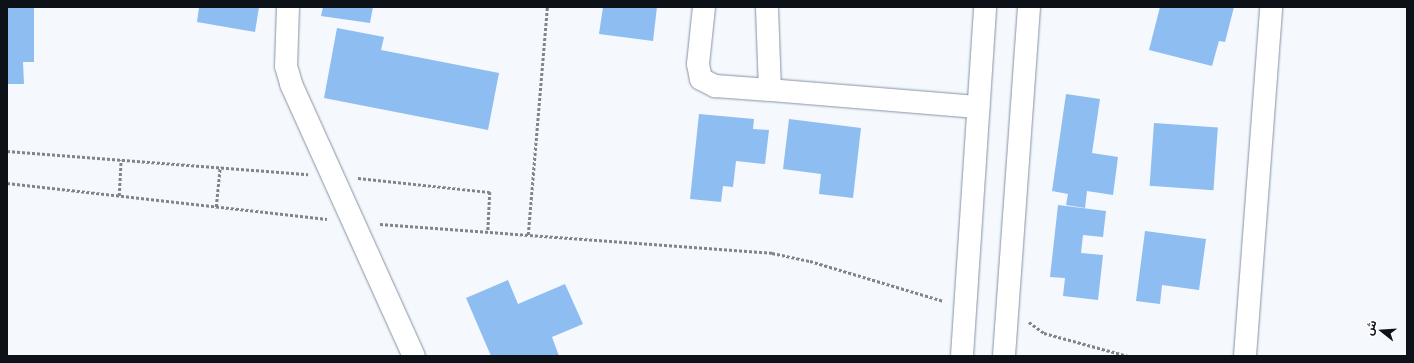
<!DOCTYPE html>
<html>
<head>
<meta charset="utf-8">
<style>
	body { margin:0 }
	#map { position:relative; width:1414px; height:363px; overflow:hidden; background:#f5f8fd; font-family:Poppins,"Noto Sans Arabic",sans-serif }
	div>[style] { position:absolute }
	.building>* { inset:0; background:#8ebdf1; transform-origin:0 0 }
	.path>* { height:2.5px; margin-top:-1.25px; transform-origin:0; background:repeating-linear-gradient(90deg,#80858a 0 3px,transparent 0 5px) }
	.roads { filter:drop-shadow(0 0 1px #8494a6) drop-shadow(0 0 1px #8494a6) }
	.minor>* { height:22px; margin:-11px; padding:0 11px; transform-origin:11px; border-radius:11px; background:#fff }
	span { translate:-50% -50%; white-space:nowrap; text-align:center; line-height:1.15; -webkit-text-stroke:3px #fff; paint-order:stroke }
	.frame { position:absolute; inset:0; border:8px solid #0c1218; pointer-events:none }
	.north { position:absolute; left:1362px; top:311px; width:40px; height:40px; -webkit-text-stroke:3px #fff; paint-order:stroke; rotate:287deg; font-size:11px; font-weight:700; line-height:16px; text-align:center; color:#0c1218 }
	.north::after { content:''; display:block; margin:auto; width:14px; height:18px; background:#0c1218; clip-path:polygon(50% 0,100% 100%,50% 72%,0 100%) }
</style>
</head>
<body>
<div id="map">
	<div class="building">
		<i style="clip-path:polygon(7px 7px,34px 7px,34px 62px,23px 62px,24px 84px,7px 84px)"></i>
		<i style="clip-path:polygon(199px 7px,259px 7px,255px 32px,197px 22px)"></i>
		<i style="clip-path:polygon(323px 7px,373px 7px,370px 23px,321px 16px)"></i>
		<i style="clip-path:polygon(603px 7px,657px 7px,653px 41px,599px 34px)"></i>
		<i style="clip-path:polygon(1160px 7px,1234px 7px,1225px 42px,1219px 41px,1212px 66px,1149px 50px)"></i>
		<i style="clip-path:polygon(337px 28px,384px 37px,381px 50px,499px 73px,488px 130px,324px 98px)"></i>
		<i style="clip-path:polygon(1066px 94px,1100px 99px,1092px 153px,1118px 157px,1113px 195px,1087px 191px,1085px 208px,1066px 205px,1068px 194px,1052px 191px)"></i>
		<i style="clip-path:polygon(699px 114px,754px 119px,753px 129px,769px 130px,765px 164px,736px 161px,733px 187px,723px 186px,721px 202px,690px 199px)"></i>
		<i style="clip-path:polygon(789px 119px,861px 128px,853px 198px,819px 194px,821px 174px,783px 169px)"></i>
		<i style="left:1154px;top:123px;width:64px;height:63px;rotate:4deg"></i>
		<i style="clip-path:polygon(1058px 205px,1106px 211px,1103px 237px,1083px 235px,1081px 253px,1103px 255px,1098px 300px,1063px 296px,1065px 278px,1050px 277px)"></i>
		<i style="clip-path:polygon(1145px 231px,1206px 239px,1199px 290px,1162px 285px,1160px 304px,1136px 301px)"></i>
		<i style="clip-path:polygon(508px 280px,518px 304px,565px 284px,583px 324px,552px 337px,559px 356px,491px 356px,466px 298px)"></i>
	</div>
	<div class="path">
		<i style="left:7px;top:151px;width:302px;rotate:4.4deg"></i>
		<i style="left:358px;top:178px;width:133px;rotate:6.1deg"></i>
		<i style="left:490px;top:192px;width:40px;rotate:92.9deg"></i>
		<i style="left:7px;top:183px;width:322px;rotate:6.4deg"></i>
		<i style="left:119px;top:196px;width:36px;rotate:-87deg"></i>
		<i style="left:216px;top:207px;width:40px;rotate:-84.3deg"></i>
		<i style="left:380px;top:224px;width:393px;rotate:4.2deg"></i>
		<i style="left:772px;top:253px;width:39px;rotate:12deg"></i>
		<i style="left:810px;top:261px;width:139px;rotate:16.7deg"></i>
		<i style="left:528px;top:235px;width:229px;rotate:-85.2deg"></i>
		<i style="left:1029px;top:322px;width:19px;rotate:36deg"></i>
		<i style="left:1044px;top:333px;width:87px;rotate:15.3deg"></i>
	</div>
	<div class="roads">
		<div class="minor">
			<i style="left:288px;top:7px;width:59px;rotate:91.9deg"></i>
			<i style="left:286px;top:66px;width:19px;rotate:74deg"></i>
			<i style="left:291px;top:84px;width:299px;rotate:65.7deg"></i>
			<i style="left:704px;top:7px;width:57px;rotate:96deg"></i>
			<i style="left:698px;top:64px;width:15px;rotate:79deg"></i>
			<i style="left:701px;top:79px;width:16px;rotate:27deg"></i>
			<i style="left:715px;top:86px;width:55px;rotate:4.2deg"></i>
			<i style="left:770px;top:90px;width:83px;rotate:-92.1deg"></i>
			<i style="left:770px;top:90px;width:209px;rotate:4.7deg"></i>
			<i style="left:962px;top:356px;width:350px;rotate:-86.2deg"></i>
			<i style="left:1004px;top:356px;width:350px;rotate:-85.9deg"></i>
			<i style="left:1245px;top:356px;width:350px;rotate:-85.7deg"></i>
		</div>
	</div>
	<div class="frame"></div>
	<div class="north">ش</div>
</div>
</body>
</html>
